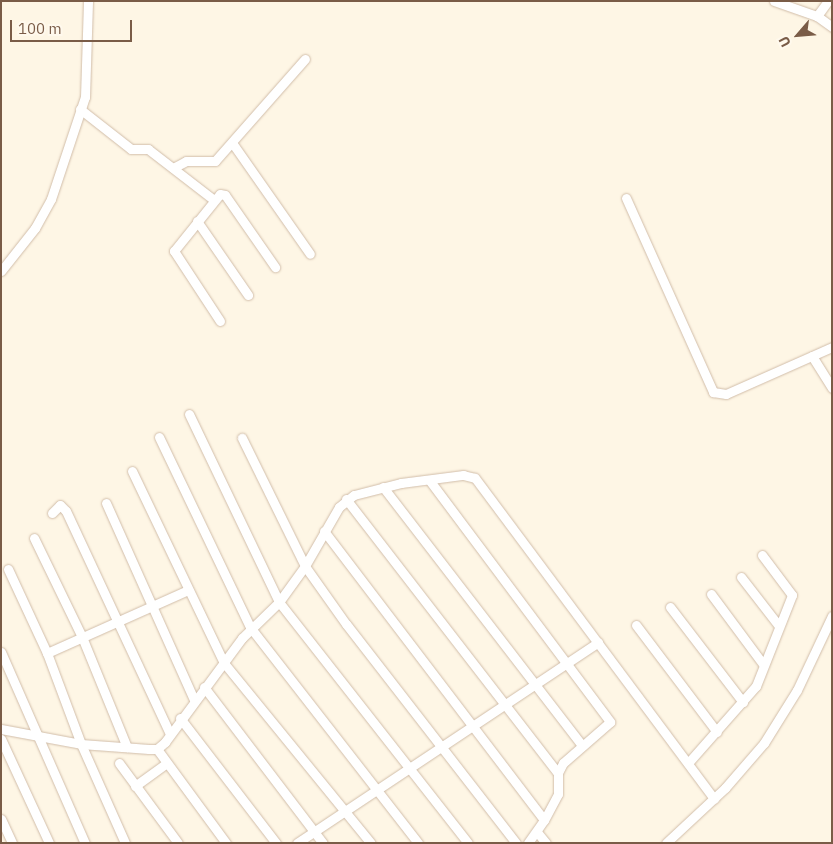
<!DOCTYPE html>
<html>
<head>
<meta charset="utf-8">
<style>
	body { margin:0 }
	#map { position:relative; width:833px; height:844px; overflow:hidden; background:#fef6e5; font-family:"IBM Plex Sans",sans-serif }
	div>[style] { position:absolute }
	.roads { filter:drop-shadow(0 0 1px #d1bda9) drop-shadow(0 0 1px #d1bda9) }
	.street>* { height:9px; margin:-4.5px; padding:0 4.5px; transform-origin:4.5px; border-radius:4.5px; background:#fff }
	span { translate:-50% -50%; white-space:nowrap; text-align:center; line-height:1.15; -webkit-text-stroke:4px #fff9ed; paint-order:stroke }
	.frame { position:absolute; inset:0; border:2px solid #7a5c47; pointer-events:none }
	.north { position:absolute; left:773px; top:10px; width:50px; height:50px; -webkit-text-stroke:4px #fff9ed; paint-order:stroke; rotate:243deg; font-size:14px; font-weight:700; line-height:20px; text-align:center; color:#7a5c47 }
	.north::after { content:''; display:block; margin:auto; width:18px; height:22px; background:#7a5c47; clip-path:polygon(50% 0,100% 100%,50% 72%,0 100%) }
	.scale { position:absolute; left:10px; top:20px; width:122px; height:22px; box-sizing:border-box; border:2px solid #7a5c47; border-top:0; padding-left:6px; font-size:15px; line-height:18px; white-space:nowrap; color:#7a5c47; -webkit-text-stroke:4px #fff9ed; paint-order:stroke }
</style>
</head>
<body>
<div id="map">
	<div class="roads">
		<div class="street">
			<i style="left:774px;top:1px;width:46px;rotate:19.2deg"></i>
			<i style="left:817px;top:16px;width:19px;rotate:36deg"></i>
			<i style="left:817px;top:16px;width:19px;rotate:-54deg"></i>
			<i style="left:80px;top:109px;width:65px;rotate:38.1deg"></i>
			<i style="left:131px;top:149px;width:17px"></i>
			<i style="left:148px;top:149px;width:83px;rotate:37.7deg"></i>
			<i style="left:233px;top:144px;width:134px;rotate:55deg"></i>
			<i style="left:173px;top:168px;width:15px;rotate:-28deg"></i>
			<i style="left:186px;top:161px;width:29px"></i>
			<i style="left:215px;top:161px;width:136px;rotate:-48.6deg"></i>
			<i style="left:626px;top:198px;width:213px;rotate:65.8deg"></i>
			<i style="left:713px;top:392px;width:13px;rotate:9deg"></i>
			<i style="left:726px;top:394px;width:116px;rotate:-23.9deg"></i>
			<i style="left:197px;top:221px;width:90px;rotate:55.4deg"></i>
			<i style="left:1px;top:271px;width:55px;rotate:-51.7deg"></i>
			<i style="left:35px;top:228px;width:33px;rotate:-61deg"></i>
			<i style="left:51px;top:199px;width:108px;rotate:-71.6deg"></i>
			<i style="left:85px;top:97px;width:96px;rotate:-88.2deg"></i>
			<i style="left:220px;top:321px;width:84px;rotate:-123.3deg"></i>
			<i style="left:174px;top:251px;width:73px;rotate:-51.1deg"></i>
			<i style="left:220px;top:194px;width:5px;rotate:11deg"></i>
			<i style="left:225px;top:195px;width:88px;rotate:55.2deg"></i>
			<i style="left:812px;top:356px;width:38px;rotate:58deg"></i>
			<i style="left:189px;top:414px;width:208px;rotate:64.4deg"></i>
			<i style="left:279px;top:602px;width:306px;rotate:51.9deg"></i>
			<i style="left:159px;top:437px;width:211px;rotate:64.4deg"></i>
			<i style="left:250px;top:627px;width:274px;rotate:52.1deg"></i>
			<i style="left:132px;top:471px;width:213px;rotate:64.4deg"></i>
			<i style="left:224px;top:663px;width:232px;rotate:50.8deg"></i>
			<i style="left:430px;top:481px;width:301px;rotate:53.2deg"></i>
			<i style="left:610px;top:722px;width:62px;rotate:138.9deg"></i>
			<i style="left:563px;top:763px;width:11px;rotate:117deg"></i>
			<i style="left:558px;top:773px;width:21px;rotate:90deg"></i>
			<i style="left:558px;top:794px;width:30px;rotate:118deg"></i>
			<i style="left:383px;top:487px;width:326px;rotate:52.4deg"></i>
			<i style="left:346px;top:499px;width:346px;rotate:52.3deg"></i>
			<i style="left:106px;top:503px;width:216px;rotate:65.9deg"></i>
			<i style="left:52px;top:513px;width:11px;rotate:-45deg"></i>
			<i style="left:60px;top:505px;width:8px;rotate:45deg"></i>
			<i style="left:66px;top:511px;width:246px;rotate:65deg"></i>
			<i style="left:324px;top:531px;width:363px;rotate:52.7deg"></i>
			<i style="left:544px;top:820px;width:28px;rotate:125deg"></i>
			<i style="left:34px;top:538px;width:110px;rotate:64.1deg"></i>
			<i style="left:82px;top:637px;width:119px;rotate:67.8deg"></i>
			<i style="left:8px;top:569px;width:93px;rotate:65.1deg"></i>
			<i style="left:47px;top:653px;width:97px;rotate:69.5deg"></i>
			<i style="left:81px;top:744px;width:108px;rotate:66deg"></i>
			<i style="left:741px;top:577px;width:62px;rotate:52.2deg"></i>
			<i style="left:711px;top:594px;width:87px;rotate:53.4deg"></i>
			<i style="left:670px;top:607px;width:120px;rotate:52.5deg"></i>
			<i style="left:636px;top:625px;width:134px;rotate:52.9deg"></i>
			<i style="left:1px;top:652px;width:209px;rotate:66.3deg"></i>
			<i style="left:47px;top:653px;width:154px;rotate:-24.1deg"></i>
			<i style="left:204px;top:687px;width:196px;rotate:52.7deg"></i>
			<i style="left:180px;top:718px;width:158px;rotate:52.5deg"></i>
			<i style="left:1px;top:729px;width:81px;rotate:10.6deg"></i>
			<i style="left:81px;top:744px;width:68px;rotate:4.2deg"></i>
			<i style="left:149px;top:749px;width:8px"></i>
			<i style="left:157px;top:749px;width:11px;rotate:-41deg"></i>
			<i style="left:165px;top:742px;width:129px;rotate:-53.5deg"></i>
			<i style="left:242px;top:638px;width:52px;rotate:-44.2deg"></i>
			<i style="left:279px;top:602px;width:44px;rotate:-54.2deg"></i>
			<i style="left:305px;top:566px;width:143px;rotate:-116.2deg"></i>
			<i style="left:1px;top:739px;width:115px;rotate:65.2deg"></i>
			<i style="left:157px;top:749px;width:117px;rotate:53.7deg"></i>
			<i style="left:119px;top:763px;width:99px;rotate:53.6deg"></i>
			<i style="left:688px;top:763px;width:103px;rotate:-48.6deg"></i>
			<i style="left:756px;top:686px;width:98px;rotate:-68.4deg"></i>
			<i style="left:792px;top:595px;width:50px;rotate:-126.9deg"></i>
			<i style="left:135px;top:786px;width:39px;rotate:-36deg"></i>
			<i style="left:1px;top:819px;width:26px;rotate:65deg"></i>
			<i style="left:537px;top:832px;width:14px;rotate:51deg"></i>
			<i style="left:297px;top:843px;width:362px;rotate:-33.7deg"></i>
			<i style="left:516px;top:843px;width:277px;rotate:-127.8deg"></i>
			<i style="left:346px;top:624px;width:71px;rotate:-125.3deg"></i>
			<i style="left:305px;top:566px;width:68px;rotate:-60deg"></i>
			<i style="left:339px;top:507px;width:19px;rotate:-39deg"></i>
			<i style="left:354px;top:495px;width:49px;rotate:-14.3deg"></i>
			<i style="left:401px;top:483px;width:63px;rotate:-7.4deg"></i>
			<i style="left:463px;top:475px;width:12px;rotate:14deg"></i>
			<i style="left:475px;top:478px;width:400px;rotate:53.3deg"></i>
			<i style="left:666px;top:843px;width:81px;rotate:-43deg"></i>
			<i style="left:725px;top:788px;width:60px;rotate:-49.1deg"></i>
			<i style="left:764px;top:743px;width:62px;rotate:-58.1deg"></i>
			<i style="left:797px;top:690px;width:82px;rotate:-64.7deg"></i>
		</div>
	</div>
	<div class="frame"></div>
	<div class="north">U</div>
	<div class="scale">100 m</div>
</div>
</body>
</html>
